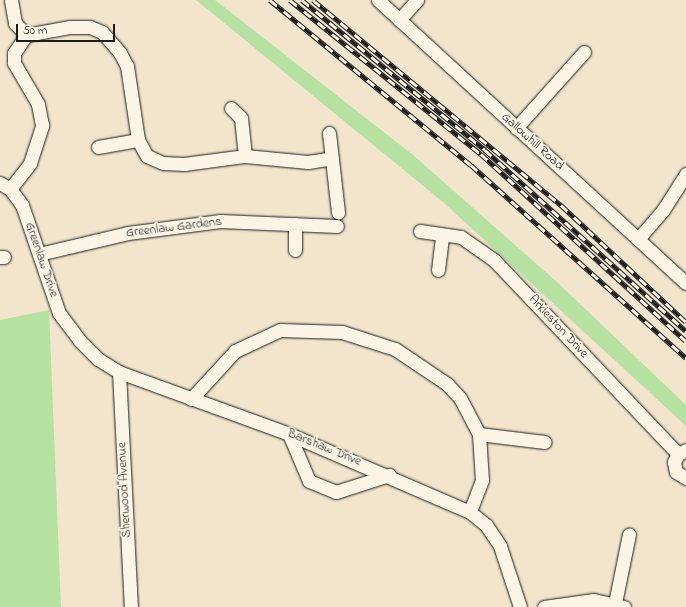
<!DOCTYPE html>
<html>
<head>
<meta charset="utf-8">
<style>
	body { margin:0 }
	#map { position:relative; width:686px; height:607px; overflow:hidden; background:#f3e5cc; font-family:"Indie Flower",sans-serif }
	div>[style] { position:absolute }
	.green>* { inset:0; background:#b5e2a0 }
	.roads { filter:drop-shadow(0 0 1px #1c1c1c) drop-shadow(0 0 1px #1c1c1c) }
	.minor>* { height:13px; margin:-6.5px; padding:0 6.5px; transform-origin:6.5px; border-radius:6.5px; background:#fcf5e5 }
	.rail>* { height:4.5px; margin-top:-2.25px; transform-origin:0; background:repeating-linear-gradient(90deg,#fcf5e5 0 9px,#1c1c1c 0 18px); box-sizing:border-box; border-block:1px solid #1c1c1c }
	span { translate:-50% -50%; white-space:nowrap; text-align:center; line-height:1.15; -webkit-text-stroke:3.5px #fcf5e5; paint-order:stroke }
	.street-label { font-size:13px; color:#1c1c1c }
	.scale { position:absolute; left:16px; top:24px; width:99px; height:18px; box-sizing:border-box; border:2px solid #1c1c1c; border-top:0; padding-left:5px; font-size:12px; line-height:14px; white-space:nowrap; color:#1c1c1c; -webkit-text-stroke:3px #fcf5e5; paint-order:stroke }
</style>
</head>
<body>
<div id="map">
	<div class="green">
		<i style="clip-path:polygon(196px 0,215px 0,413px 155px,557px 282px,686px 405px,686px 426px,443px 202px)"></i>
		<i style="clip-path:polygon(49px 310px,61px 607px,0 607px,0 320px)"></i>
	</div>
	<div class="roads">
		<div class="minor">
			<i style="left:11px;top:0;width:23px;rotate:80deg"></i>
			<i style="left:15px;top:23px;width:16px;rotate:47deg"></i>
			<i style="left:378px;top:0;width:418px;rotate:42.6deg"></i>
			<i style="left:399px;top:20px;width:27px;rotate:-48deg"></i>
			<i style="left:231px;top:108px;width:14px;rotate:45deg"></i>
			<i style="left:241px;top:118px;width:38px;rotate:84deg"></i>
			<i style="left:516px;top:128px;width:102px;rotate:-48.2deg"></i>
			<i style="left:329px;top:133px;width:80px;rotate:83.5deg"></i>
			<i style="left:98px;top:147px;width:41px;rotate:-9.9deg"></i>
			<i style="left:0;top:183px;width:12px;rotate:31deg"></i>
			<i style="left:10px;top:189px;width:20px;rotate:53deg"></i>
			<i style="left:22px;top:205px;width:114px;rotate:71.1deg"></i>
			<i style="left:59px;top:313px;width:34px;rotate:53deg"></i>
			<i style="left:79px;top:340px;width:27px;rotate:45deg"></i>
			<i style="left:98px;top:359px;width:25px;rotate:32deg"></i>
			<i style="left:119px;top:372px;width:181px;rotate:20deg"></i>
			<i style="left:289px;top:434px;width:197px;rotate:23.3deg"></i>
			<i style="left:470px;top:512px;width:21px;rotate:39deg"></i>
			<i style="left:486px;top:525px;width:25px;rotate:56deg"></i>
			<i style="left:500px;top:546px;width:64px;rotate:71.8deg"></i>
			<i style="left:10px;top:189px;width:33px;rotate:-52deg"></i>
			<i style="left:30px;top:163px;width:40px;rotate:-72deg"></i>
			<i style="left:42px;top:125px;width:21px;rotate:-101deg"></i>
			<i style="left:38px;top:104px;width:48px;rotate:-120.3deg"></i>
			<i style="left:14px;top:63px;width:10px;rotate:-90deg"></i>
			<i style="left:14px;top:53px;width:22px;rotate:-56deg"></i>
			<i style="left:26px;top:35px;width:45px;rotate:-10.3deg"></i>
			<i style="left:70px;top:27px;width:20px"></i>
			<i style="left:90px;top:27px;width:13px;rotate:23deg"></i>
			<i style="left:102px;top:32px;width:28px;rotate:49deg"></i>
			<i style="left:120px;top:53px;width:15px;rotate:62deg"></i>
			<i style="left:127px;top:66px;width:75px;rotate:81.5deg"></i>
			<i style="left:138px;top:140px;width:18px;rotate:61deg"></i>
			<i style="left:147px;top:156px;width:17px;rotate:24deg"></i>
			<i style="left:163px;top:163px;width:21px;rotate:3deg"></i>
			<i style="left:184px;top:164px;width:62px;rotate:-7.5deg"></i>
			<i style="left:245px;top:156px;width:63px;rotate:5.4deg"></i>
			<i style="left:308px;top:162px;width:24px;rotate:-9deg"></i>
			<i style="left:295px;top:224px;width:26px;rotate:90deg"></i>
			<i style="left:420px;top:231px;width:41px;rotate:8.3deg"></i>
			<i style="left:461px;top:237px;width:40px;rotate:34.9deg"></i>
			<i style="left:494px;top:260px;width:267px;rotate:46.5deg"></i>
			<i style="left:638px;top:239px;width:38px;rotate:-49deg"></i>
			<i style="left:663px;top:210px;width:43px;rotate:-57.4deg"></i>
			<i style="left:39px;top:254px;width:91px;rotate:-13.3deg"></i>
			<i style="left:128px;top:233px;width:93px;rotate:-7.4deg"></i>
			<i style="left:220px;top:221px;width:117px;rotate:2.4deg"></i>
			<i style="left:0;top:257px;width:4px"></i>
			<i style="left:438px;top:270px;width:35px;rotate:-83deg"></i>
			<i style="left:119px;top:372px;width:235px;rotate:87.1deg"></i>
			<i style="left:191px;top:399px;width:65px;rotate:-47.5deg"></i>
			<i style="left:235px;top:351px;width:50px;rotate:-25deg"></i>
			<i style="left:280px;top:330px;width:62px;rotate:1.8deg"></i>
			<i style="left:342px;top:332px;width:56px;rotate:17.8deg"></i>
			<i style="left:395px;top:349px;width:63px;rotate:33.9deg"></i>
			<i style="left:447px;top:384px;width:19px;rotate:47deg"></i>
			<i style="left:460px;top:398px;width:41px;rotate:62.2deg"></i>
			<i style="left:479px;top:434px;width:46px;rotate:86.3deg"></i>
			<i style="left:482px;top:480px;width:34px;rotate:111deg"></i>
			<i style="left:289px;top:434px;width:51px;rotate:66.9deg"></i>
			<i style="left:309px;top:481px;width:29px;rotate:22deg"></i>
			<i style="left:336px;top:492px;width:56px;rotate:-17.8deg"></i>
			<i style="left:479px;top:434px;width:66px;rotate:6.9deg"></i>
			<i style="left:686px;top:450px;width:9px;rotate:153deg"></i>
			<i style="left:678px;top:454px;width:9px;rotate:117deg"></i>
			<i style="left:674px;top:462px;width:10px;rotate:79deg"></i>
			<i style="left:676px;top:472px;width:12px;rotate:31deg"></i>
			<i style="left:615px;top:603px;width:70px;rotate:-78.5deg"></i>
			<i style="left:544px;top:607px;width:50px;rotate:-8deg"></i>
			<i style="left:594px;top:600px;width:31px;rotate:13deg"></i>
		</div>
	</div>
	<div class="rail">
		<i style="left:270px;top:0;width:260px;rotate:39.4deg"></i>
		<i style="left:471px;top:165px;width:289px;rotate:41.9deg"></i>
		<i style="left:290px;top:0;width:245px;rotate:38.9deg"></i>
		<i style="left:481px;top:154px;width:277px;rotate:42.4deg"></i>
		<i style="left:302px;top:0;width:237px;rotate:39.3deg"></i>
		<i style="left:485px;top:150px;width:270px;rotate:42deg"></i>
		<i style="left:313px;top:0;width:322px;rotate:39.6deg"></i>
		<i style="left:561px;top:205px;width:171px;rotate:43.1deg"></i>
	</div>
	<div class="street-label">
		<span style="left:532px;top:142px;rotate:42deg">Gallowhill Road</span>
		<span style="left:174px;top:228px;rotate:-7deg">Greenlaw Gardens</span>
		<span style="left:41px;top:260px;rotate:71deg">Greenlaw Drive</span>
		<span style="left:558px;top:327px;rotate:47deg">Arkleston Drive</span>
		<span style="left:324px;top:448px;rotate:22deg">Barshaw Drive</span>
		<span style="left:125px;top:490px;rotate:-93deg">Sherwood Avenue</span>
	</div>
	<div class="scale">50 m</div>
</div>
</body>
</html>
